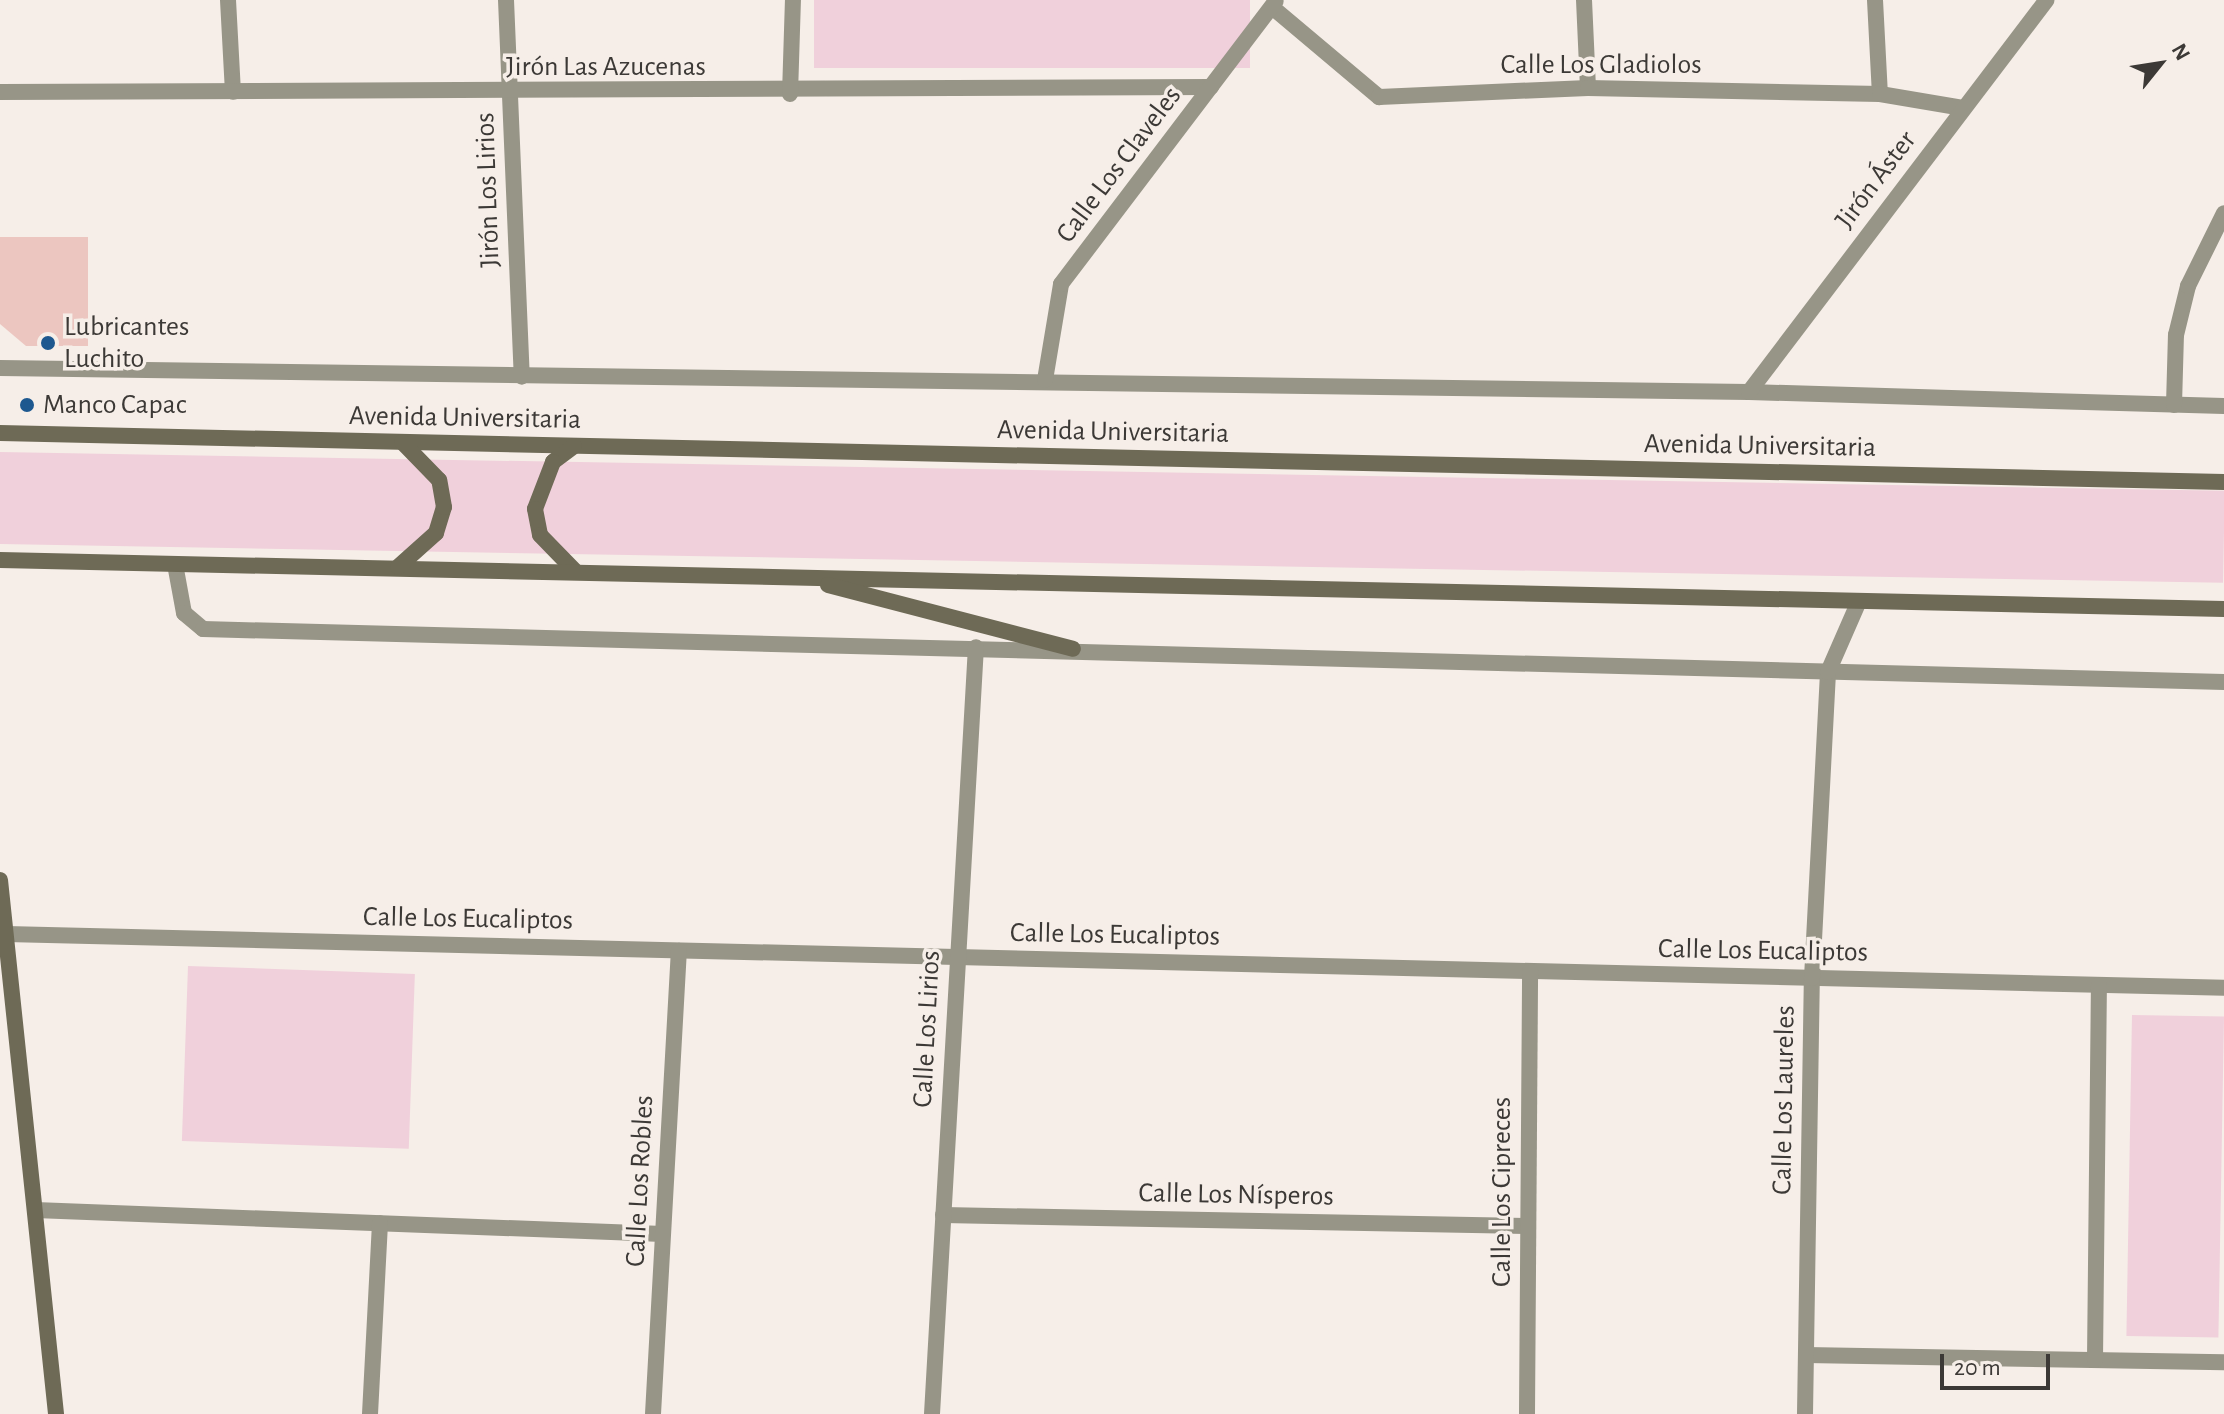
<!DOCTYPE html>
<html>
<head>
<meta charset="utf-8">
<style>
	body { margin:0 }
	#map { position:relative; width:2224px; height:1414px; overflow:hidden; background:#f6eee8; font-family:"Alegreya Sans",sans-serif }
	div>[style] { position:absolute }
	.green>* { inset:0; background:#f0d0db; transform-origin:0 0 }
	.building>* { inset:0; background:#ecc6c0 }
	.lane>* { height:16px; margin:-8px; padding:0 8px; transform-origin:8px; border-radius:8px; background:#979587 }
	.street>* { height:16px; margin:-8px; padding:0 8px; transform-origin:8px; border-radius:8px; background:#979587 }
	.secondary>* { height:16px; margin:-8px; padding:0 8px; transform-origin:8px; border-radius:8px; background:#6e6a56 }
	.dots>* { width:22px; height:22px; translate:-50% -50%; box-sizing:border-box; border:4px solid #f6eee8; border-radius:50% }
	span { translate:-50% -50%; white-space:nowrap; text-align:center; line-height:1.15; -webkit-text-stroke:7px #f6eee8; paint-order:stroke }
	.street-label { font-size:28px; color:#3c3936 }
	.poi-label { font-size:28px; color:#3c3936 }
	.left { translate:0 -50%; text-align:left }
	.north { position:absolute; left:2120px; top:24px; width:80px; height:80px; -webkit-text-stroke:6px #f6eee8; paint-order:stroke; rotate:60deg; font-size:22px; font-weight:700; line-height:32px; text-align:center; color:#3c3936 }
	.north::after { content:''; display:block; margin:auto; width:28px; height:36px; background:#3c3936; clip-path:polygon(50% 0,100% 100%,50% 72%,0 100%) }
	.scale { position:absolute; left:1940px; top:1354px; width:110px; height:36px; box-sizing:border-box; border:4px solid #3c3936; border-top:0; padding-left:10px; font-size:24px; line-height:28px; white-space:nowrap; color:#3c3936; -webkit-text-stroke:6px #f6eee8; paint-order:stroke }
</style>
</head>
<body>
<div id="map">
	<div class="green">
		<i style="left:814px;top:0;width:436px;height:68px"></i>
		<i style="left:0;top:452px;width:2225px;height:92px;rotate:1deg"></i>
		<i style="left:188px;top:966px;width:227px;height:175px;rotate:2deg"></i>
		<i style="left:2132px;top:1015px;width:92px;height:321px;rotate:1deg"></i>
	</div>
	<div class="building">
		<i style="clip-path:polygon(0 237px,88px 237px,88px 346px,26px 346px,0 324px)"></i>
	</div>
	<div class="lane">
		<i style="left:175px;top:564px;width:50px;rotate:79.6deg"></i>
		<i style="left:184px;top:613px;width:25px;rotate:40deg"></i>
		<i style="left:203px;top:629px;width:2022px;rotate:1.5deg"></i>
	</div>
	<div class="street">
		<i style="left:228px;top:0;width:92px;rotate:86.9deg"></i>
		<i style="left:506px;top:0;width:377px;rotate:87.6deg"></i>
		<i style="left:1584px;top:0;width:88px;rotate:87.4deg"></i>
		<i style="left:1875px;top:0;width:94px;rotate:87deg"></i>
		<i style="left:1272px;top:7px;width:140px;rotate:40.1deg"></i>
		<i style="left:1379px;top:97px;width:209px;rotate:-2.5deg"></i>
		<i style="left:1588px;top:88px;width:292px;rotate:1.2deg"></i>
		<i style="left:1880px;top:94px;width:84px;rotate:9.6deg"></i>
		<i style="left:0;top:92px;width:1211px;rotate:-0.24deg"></i>
		<i style="left:790px;top:94px;width:94px;rotate:-88.2deg"></i>
		<i style="left:0;top:368px;width:1749px;rotate:0.79deg"></i>
		<i style="left:1749px;top:392px;width:475px;rotate:1.7deg"></i>
		<i style="left:1045px;top:380px;width:97px;rotate:-80.5deg"></i>
		<i style="left:1061px;top:284px;width:355px;rotate:-52.8deg"></i>
		<i style="left:1749px;top:392px;width:492px;rotate:-52.8deg"></i>
		<i style="left:2174px;top:405px;width:70px;rotate:-88.4deg"></i>
		<i style="left:2176px;top:335px;width:50px;rotate:-76.2deg"></i>
		<i style="left:2188px;top:286px;width:81px;rotate:-63.7deg"></i>
		<i style="left:6px;top:934px;width:2219px;rotate:1.39deg"></i>
		<i style="left:35px;top:1210px;width:628px;rotate:2.19deg"></i>
		<i style="left:943px;top:1215px;width:585px;rotate:1.08deg"></i>
		<i style="left:1806px;top:1355px;width:418px;rotate:1deg"></i>
		<i style="left:2095px;top:1360px;width:375px;rotate:-89.4deg"></i>
		<i style="left:370px;top:1414px;width:191px;rotate:-87deg"></i>
		<i style="left:653px;top:1414px;width:464px;rotate:-86.8deg"></i>
		<i style="left:932px;top:1414px;width:768px;rotate:-86.72deg"></i>
		<i style="left:1527px;top:1414px;width:443px;rotate:-89.6deg"></i>
		<i style="left:1805px;top:1414px;width:436px;rotate:-89.1deg"></i>
		<i style="left:1812px;top:978px;width:306px;rotate:-87deg"></i>
		<i style="left:1828px;top:672px;width:77px;rotate:-66.4deg"></i>
	</div>
	<div class="secondary">
		<i style="left:0;top:433px;width:2225px;rotate:1.26deg"></i>
		<i style="left:574px;top:446px;width:26px;rotate:143deg"></i>
		<i style="left:553px;top:462px;width:50px;rotate:111deg"></i>
		<i style="left:535px;top:509px;width:26px;rotate:79deg"></i>
		<i style="left:540px;top:535px;width:50px;rotate:45.8deg"></i>
		<i style="left:0;top:560px;width:2225px;rotate:1.26deg"></i>
		<i style="left:398px;top:567px;width:51px;rotate:-41.8deg"></i>
		<i style="left:436px;top:533px;width:27px;rotate:-73deg"></i>
		<i style="left:444px;top:507px;width:27px;rotate:-100deg"></i>
		<i style="left:439px;top:480px;width:53px;rotate:-134.2deg"></i>
		<i style="left:828px;top:585px;width:253px;rotate:14.6deg"></i>
		<i style="left:0;top:880px;width:537px;rotate:84.01deg"></i>
	</div>
	<div class="dots">
		<i style="left:48px;top:343px;background:#1d588f"></i>
		<i style="left:27px;top:405px;background:#1d588f"></i>
	</div>
	<div class="street-label">
		<span style="left:1601px;top:65px">Calle Los Gladiolos</span>
		<span style="left:606px;top:67px">Jirón Las Azucenas</span>
		<span style="left:1119px;top:165px;rotate:-53deg">Calle Los Claveles</span>
		<span style="left:1876px;top:180px;rotate:-53deg">Jirón Áster</span>
		<span style="left:488px;top:190px;rotate:-92deg">Jirón Los Lirios</span>
		<span style="left:465px;top:418px;rotate:1deg">Avenida Universitaria</span>
		<span style="left:1113px;top:432px;rotate:1deg">Avenida Universitaria</span>
		<span style="left:1760px;top:446px;rotate:1deg">Avenida Universitaria</span>
		<span style="left:468px;top:919px;rotate:1deg">Calle Los Eucaliptos</span>
		<span style="left:1115px;top:935px;rotate:1deg">Calle Los Eucaliptos</span>
		<span style="left:1763px;top:951px;rotate:1deg">Calle Los Eucaliptos</span>
		<span style="left:927px;top:1029px;rotate:-87deg">Calle Los Lirios</span>
		<span style="left:1784px;top:1100px;rotate:-89deg">Calle Los Laureles</span>
		<span style="left:640px;top:1181px;rotate:-87deg">Calle Los Robles</span>
		<span style="left:1502px;top:1192px;rotate:-90deg">Calle Los Cipreces</span>
		<span style="left:1236px;top:1195px;rotate:1deg">Calle Los Nísperos</span>
	</div>
	<div class="poi-label">
		<span class="left" style="left:64px;top:343px">Lubricantes<br>Luchito</span>
		<span class="left" style="left:43px;top:405px">Manco Capac</span>
	</div>
	<div class="north">N</div>
	<div class="scale">20 m</div>
</div>
</body>
</html>
